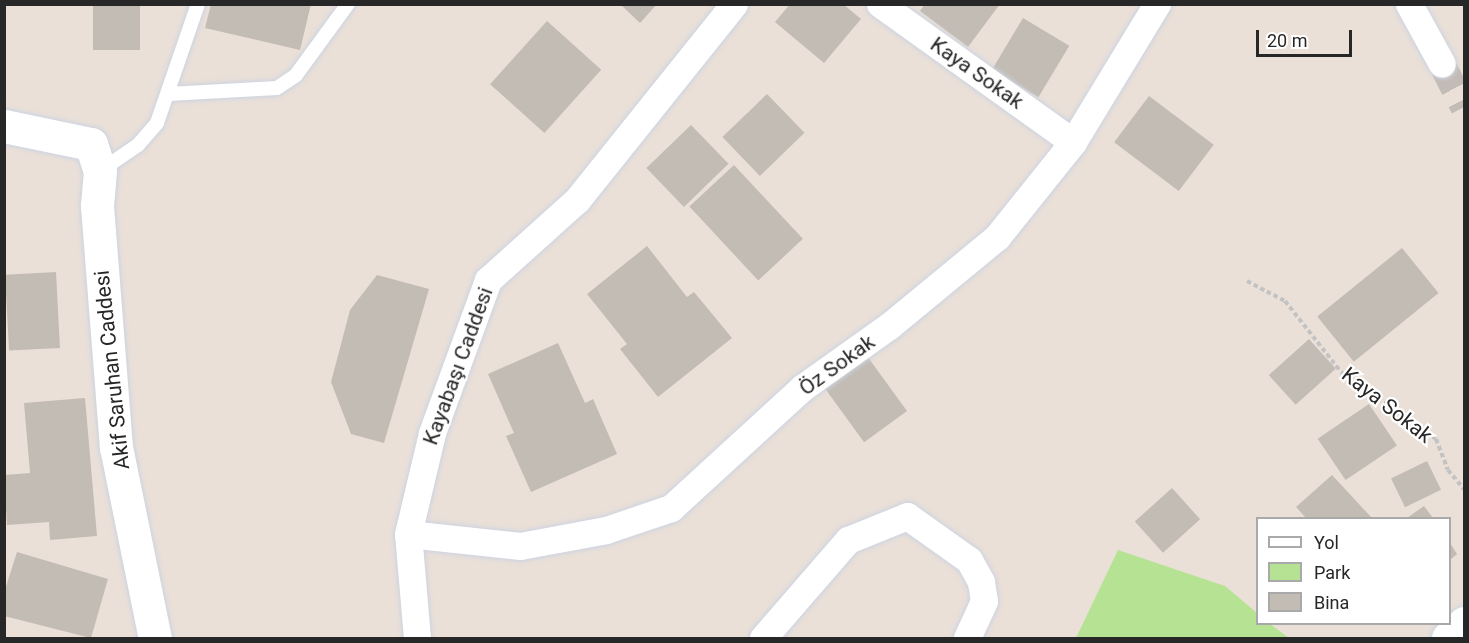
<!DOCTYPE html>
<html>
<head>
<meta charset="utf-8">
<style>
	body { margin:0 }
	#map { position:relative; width:1469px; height:643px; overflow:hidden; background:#eae0d8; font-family:Roboto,sans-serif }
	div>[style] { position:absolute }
	.green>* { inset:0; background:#b6e393 }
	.building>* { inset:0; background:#c2bcb4; transform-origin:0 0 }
	.street-tunnel>* { height:27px; margin-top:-13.5px; transform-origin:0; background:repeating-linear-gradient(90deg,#c3bbb5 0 27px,transparent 0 41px) }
	.path>* { height:4px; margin-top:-2px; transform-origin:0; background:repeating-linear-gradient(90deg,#c3c3c3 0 4.5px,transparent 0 7.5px) }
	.roads { filter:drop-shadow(0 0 2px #cdd3e1) drop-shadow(0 0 2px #cdd3e1) }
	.lane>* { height:14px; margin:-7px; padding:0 7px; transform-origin:7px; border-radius:7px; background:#fff }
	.street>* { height:27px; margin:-13.5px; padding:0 13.5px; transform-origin:13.5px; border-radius:13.5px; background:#fff }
	.secondary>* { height:33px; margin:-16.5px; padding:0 16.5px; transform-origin:16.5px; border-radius:16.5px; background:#fff }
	span { translate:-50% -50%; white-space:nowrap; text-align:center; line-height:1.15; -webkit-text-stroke:4.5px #fff; paint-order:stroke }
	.street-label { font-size:21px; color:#272727 }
	.frame { position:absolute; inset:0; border:6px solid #272727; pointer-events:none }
	.legend { position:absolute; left:1256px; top:517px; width:195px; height:108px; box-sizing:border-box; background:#fff; border:2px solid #a9a9a9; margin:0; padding:8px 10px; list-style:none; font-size:18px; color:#272727 }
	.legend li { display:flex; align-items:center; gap:12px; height:30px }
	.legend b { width:30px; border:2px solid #a9a9a9 }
	.scale { position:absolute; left:1256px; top:30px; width:96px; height:27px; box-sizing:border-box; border:3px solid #272727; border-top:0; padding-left:8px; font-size:18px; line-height:21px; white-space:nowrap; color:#272727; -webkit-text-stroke:4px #fff; paint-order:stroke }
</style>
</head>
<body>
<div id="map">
	<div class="green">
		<i style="clip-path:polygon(1118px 550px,1225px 586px,1257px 613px,1258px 624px,1270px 624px,1289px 638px,1076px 638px)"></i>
	</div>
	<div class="building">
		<i style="left:93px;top:4px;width:47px;height:46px"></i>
		<i style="clip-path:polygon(211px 4px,311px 4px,300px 50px,205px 28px)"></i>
		<i style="clip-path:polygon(620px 4px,657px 4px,640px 23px)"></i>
		<i style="clip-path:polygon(790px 4px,843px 4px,861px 19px,824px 63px,775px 22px)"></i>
		<i style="clip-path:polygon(925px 4px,1000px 4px,968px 47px,920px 11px)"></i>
		<i style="left:1023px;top:18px;width:54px;height:60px;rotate:31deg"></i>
		<i style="left:547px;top:21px;width:73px;height:85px;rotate:42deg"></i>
		<i style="left:767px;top:94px;width:54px;height:62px;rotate:46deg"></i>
		<i style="left:1149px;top:96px;width:81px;height:58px;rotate:37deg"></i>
		<i style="left:691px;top:125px;width:54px;height:62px;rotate:46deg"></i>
		<i style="left:734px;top:165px;width:101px;height:61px;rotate:47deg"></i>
		<i style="clip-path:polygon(647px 246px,687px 297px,694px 292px,732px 338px,658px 397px,620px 349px,627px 344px,587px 294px)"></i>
		<i style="left:1402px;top:248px;width:58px;height:109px;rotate:51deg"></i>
		<i style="left:56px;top:272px;width:76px;height:51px;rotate:87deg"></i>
		<i style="clip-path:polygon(377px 275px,429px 289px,384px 443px,351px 434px,331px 382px,350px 310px)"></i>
		<i style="left:1309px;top:339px;width:40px;height:54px;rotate:48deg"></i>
		<i style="clip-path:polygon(558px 343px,585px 403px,593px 399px,617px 454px,531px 492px,506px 436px,514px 433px,488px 374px)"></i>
		<i style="left:867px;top:356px;width:68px;height:53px;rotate:54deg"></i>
		<i style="clip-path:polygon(85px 398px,97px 536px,50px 540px,49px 522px,7px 525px,4px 475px,30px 473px,24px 403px)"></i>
		<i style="left:1369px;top:404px;width:50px;height:62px;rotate:56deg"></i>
		<i style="left:1427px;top:461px;width:32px;height:40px;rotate:64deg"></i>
		<i style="clip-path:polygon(1332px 475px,1371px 517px,1370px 518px,1306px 518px,1296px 507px)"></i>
		<i style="left:1172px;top:488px;width:42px;height:50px;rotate:48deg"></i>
		<i style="clip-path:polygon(1424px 506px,1433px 518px,1407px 518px)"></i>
		<i style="clip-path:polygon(1450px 543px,1457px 554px,1450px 560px)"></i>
		<i style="clip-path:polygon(17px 552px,108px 579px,91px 638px,4px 616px,4px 593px)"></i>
	</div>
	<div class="street-tunnel">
		<i style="left:1442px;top:64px;width:48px;rotate:62.9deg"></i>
	</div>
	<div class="path">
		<i style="left:1247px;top:281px;width:43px;rotate:27.8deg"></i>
		<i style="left:1285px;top:301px;width:90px;rotate:51.7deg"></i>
		<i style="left:1341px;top:372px;width:116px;rotate:35.2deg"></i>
		<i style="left:1436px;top:439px;width:33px;rotate:69deg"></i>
		<i style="left:1448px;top:470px;width:25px;rotate:50deg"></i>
	</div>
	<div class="roads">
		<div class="lane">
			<i style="left:168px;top:94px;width:109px;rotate:-3.2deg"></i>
			<i style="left:277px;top:88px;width:23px;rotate:-34deg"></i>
			<i style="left:296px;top:75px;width:88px;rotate:-53.8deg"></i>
			<i style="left:100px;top:171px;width:46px;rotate:-34.4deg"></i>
			<i style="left:138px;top:145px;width:29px;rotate:-49deg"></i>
			<i style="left:157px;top:123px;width:126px;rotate:-71deg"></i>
		</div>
		<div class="street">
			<i style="left:880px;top:4px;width:237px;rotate:35.6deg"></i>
			<i style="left:1409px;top:4px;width:68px;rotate:61.2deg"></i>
			<i style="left:408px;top:534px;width:113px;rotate:6.1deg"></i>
			<i style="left:520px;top:546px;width:87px;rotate:-10.5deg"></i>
			<i style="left:606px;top:530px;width:69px;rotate:-18.7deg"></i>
			<i style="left:671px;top:508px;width:178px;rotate:-42.5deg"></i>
			<i style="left:802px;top:388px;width:107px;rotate:-35.5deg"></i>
			<i style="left:889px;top:326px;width:140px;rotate:-39.5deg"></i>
			<i style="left:997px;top:237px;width:122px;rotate:-51.3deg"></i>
			<i style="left:1073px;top:142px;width:162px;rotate:-58.7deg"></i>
			<i style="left:417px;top:638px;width:104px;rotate:-94.9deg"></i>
			<i style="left:408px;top:534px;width:104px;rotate:-76.6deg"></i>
			<i style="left:432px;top:433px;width:163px;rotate:-69.9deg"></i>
			<i style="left:488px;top:280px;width:120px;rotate:-42deg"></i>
			<i style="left:577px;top:200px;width:251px;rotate:-51.3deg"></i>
			<i style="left:763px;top:638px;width:130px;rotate:-49.1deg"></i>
			<i style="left:848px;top:540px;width:64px;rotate:-22.1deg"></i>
			<i style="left:907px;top:516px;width:76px;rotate:35.4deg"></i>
			<i style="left:969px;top:560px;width:25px;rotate:61deg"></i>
			<i style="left:981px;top:582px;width:19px;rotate:81deg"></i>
			<i style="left:984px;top:601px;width:41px;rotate:114.7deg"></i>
		</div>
		<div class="secondary">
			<i style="left:4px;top:126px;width:89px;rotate:11.7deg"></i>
			<i style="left:91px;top:144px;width:28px;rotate:72deg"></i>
			<i style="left:100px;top:171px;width:35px;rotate:95deg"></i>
			<i style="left:97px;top:206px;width:242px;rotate:85.5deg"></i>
			<i style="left:116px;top:447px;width:195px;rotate:78.5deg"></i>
			<i style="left:1448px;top:638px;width:22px;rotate:-43deg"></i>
		</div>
	</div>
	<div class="street-label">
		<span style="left:977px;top:73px;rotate:35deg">Kaya Sokak</span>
		<span style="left:837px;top:365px;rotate:-36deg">Öz Sokak</span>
		<span style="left:458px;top:366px;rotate:-70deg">Kayabaşı Caddesi</span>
		<span style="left:112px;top:370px;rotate:-96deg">Akif Saruhan Caddesi</span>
		<span style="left:1387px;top:405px;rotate:38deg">Kaya Sokak</span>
	</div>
	<div class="frame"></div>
	<ul class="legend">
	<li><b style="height:8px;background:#fff"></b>Yol</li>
	<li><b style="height:16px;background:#b6e393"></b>Park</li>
	<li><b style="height:16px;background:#c2bcb4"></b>Bina</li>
	</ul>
	<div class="scale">20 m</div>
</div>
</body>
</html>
